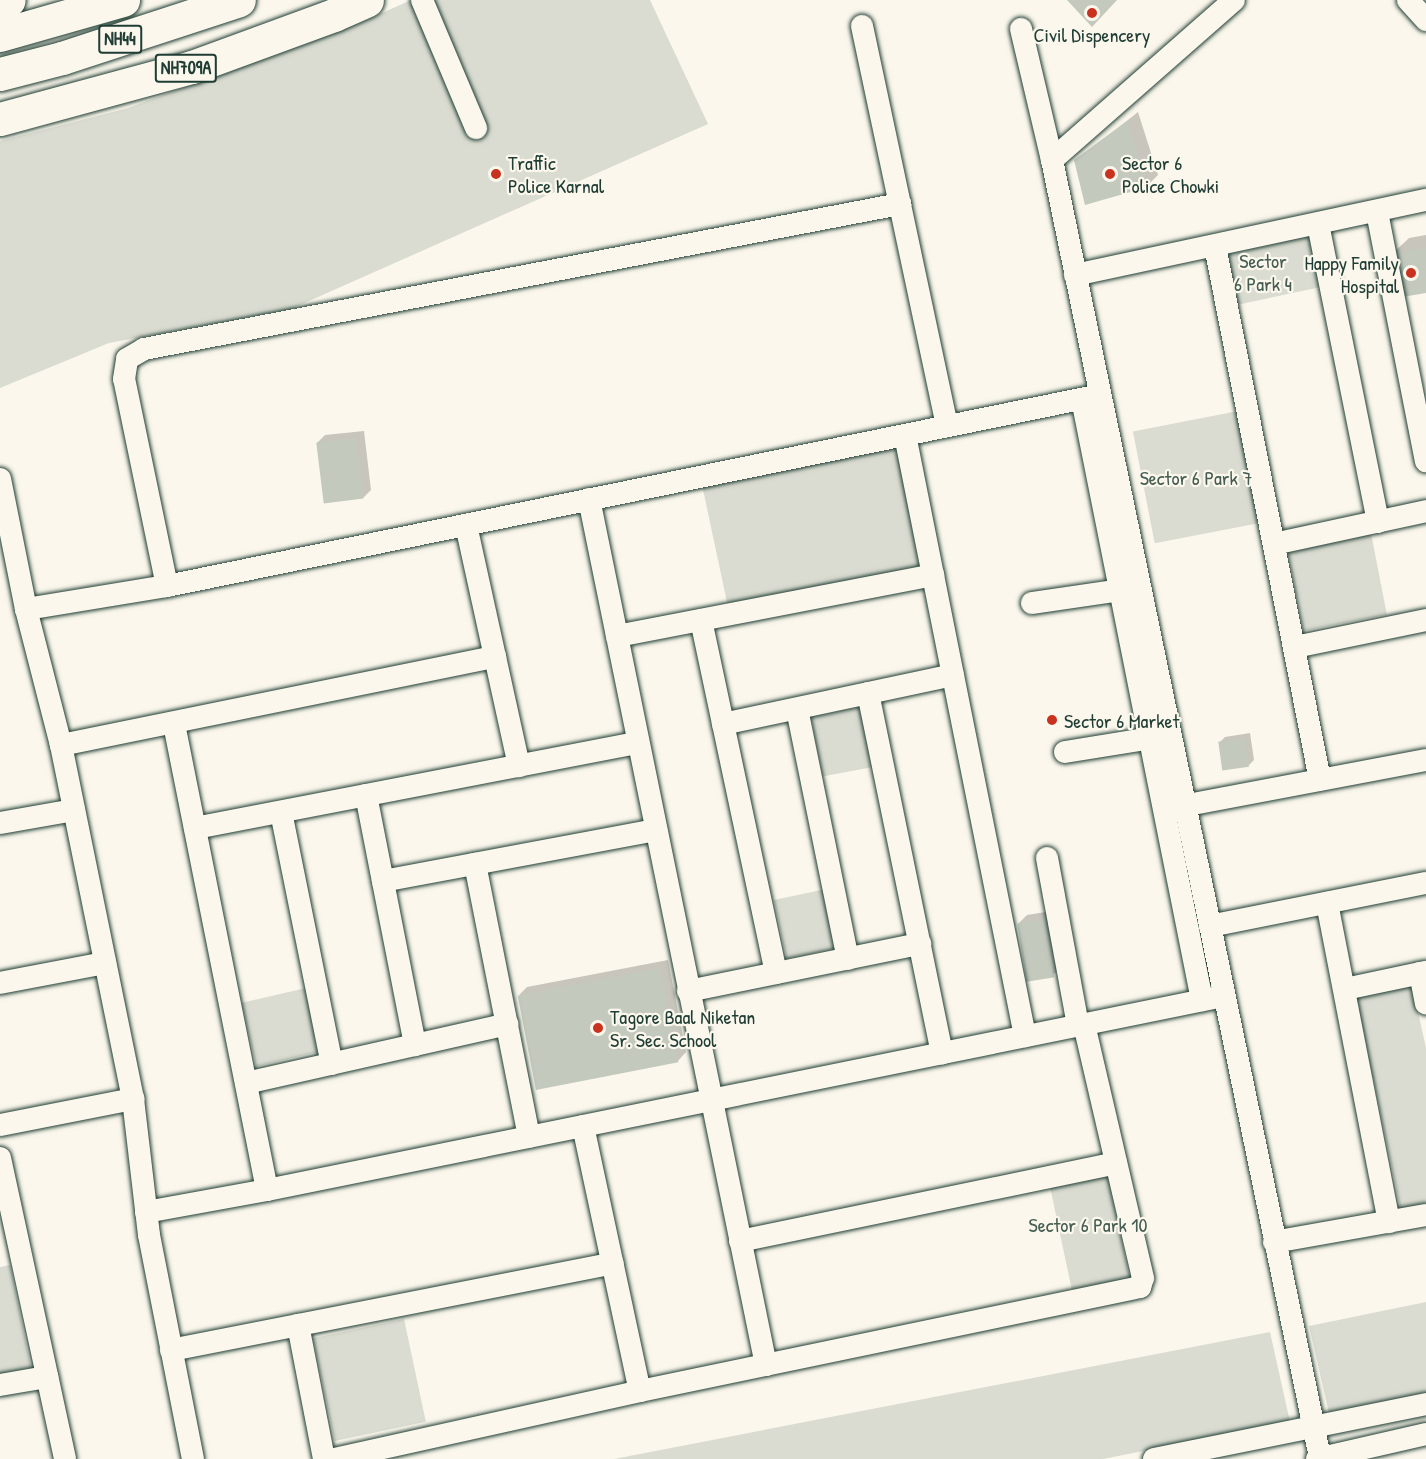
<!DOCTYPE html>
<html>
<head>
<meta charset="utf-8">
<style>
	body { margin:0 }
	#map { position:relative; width:1426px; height:1459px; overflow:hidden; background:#fbf7ec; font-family:"Patrick Hand",sans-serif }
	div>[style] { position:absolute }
	.green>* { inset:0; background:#dbdcd1; transform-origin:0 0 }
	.shadow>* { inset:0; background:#0003 }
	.building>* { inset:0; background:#c4c9be; transform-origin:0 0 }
	.roads { filter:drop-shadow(0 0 2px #1f3d34) drop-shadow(0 0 2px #1f3d34) }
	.minor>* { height:22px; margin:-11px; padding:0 11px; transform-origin:11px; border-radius:11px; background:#fbf7ec }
	.highway>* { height:33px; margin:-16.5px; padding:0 16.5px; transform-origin:16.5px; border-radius:16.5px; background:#fbf7ec }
	.dots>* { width:16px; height:16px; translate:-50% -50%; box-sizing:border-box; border:3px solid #fbf7ec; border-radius:50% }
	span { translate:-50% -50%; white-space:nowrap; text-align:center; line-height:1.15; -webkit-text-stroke:4.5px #fbf7ec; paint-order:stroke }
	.shield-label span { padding:2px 4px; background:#fbf7ec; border:2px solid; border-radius:4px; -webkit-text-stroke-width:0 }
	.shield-label { font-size:18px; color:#1f3d34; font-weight:700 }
	.poi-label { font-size:20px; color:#1f3d34 }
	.left { translate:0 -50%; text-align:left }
	.right { translate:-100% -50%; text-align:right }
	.park-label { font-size:20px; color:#455d53 }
</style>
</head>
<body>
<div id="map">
	<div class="green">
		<i style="clip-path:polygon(411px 0,650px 0,708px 124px,291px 309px,109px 343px,0 388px,0 141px,128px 108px,360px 23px)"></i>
		<i style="left:1315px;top:230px;width:57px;height:95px;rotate:78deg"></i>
		<i style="left:1238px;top:411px;width:114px;height:107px;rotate:79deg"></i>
		<i style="left:898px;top:445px;width:124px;height:200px;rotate:78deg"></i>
		<i style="left:1371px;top:533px;width:83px;height:85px;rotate:79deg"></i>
		<i style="left:861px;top:707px;width:61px;height:51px;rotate:79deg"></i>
		<i style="left:826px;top:889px;width:60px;height:53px;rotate:78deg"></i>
		<i style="clip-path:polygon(1412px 985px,1426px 1048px,1426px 1205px,1401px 1210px,1356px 997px)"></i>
		<i style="left:306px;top:988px;width:65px;height:66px;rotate:77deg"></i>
		<i style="left:1108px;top:1176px;width:105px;height:59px;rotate:78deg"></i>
		<i style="clip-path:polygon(10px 1265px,31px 1368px,0 1374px,0 1267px)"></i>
		<i style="clip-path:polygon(1426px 1302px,1426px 1393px,1329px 1413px,1309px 1326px)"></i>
		<i style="left:404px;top:1319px;width:105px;height:93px;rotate:78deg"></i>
		<i style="clip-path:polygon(1270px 1332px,1290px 1422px,1103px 1459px,614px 1459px)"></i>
	</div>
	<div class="shadow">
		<i style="clip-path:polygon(1138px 112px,1158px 175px,1147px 186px,1076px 161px)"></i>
		<i style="clip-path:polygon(1426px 235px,1426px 291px,1392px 254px,1409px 238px)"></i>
		<i style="clip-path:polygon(364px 431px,371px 490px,363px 498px,317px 443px,325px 435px)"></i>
		<i style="clip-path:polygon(1250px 733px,1254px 760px,1249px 765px,1220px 742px,1225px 737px)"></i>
		<i style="clip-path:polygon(1052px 911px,1061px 967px,1053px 975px,1019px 923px,1027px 915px)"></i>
		<i style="clip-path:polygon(668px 960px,686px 1052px,678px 1061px,519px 995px,527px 987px)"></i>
	</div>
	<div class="building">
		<i style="clip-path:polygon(1067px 0,1117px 0,1092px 27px)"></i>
		<i style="clip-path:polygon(1127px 121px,1148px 187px,1085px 205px,1074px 160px)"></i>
		<i style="clip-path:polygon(1426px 248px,1426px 293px,1402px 297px,1390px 254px)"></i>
		<i style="left:356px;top:438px;width:61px;height:40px;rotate:83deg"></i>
		<i style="left:1245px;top:738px;width:29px;height:27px;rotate:82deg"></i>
		<i style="left:1045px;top:919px;width:59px;height:28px;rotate:81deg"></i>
		<i style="left:660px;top:968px;width:96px;height:145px;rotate:79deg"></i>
	</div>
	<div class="roads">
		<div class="minor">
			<i style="left:422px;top:0;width:139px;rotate:67.1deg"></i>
			<i style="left:1408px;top:0;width:27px;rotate:48deg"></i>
			<i style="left:862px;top:26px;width:409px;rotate:78deg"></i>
			<i style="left:1021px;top:29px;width:135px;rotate:76.7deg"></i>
			<i style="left:1052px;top:160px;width:1325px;rotate:78.33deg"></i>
			<i style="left:1052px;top:160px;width:242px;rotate:-41.3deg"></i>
			<i style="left:1377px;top:212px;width:254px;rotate:78.9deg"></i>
			<i style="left:1318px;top:224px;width:304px;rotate:78.6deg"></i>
			<i style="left:1215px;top:246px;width:544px;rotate:78.88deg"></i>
			<i style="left:1075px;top:275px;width:359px;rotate:-12.1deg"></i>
			<i style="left:1082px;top:399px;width:613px;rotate:78.71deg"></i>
			<i style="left:905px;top:435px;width:613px;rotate:78.71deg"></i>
			<i style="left:0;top:479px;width:133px;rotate:78.7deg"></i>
			<i style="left:26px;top:609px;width:140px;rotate:75.6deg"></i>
			<i style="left:61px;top:745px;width:361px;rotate:78.5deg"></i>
			<i style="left:133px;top:1099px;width:137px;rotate:83.3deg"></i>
			<i style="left:149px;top:1235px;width:228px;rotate:78.9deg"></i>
			<i style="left:589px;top:499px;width:884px;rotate:78.45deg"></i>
			<i style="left:466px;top:525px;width:247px;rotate:77.6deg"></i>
			<i style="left:1274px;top:544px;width:156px;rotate:-12.2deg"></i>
			<i style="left:167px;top:586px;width:211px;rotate:-101.7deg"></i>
			<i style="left:124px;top:379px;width:20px;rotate:-81deg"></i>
			<i style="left:127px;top:359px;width:20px;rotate:-30deg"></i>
			<i style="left:144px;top:349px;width:770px;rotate:-10.86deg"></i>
			<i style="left:1032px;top:603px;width:104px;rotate:-8.3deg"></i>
			<i style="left:26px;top:609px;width:143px;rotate:-9.3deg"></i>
			<i style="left:167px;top:586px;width:952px;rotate:-11.57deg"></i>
			<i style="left:701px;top:620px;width:361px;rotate:78deg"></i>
			<i style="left:617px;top:636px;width:322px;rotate:-10.9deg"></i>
			<i style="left:1295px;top:647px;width:134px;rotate:-11.6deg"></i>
			<i style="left:868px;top:693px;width:368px;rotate:78.4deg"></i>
			<i style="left:797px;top:709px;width:255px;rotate:78.5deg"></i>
			<i style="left:174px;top:724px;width:475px;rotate:78.7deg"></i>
			<i style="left:723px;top:724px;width:235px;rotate:-12deg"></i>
			<i style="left:61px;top:745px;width:443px;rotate:-11.5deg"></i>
			<i style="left:1065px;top:752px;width:87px;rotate:-9.2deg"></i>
			<i style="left:366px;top:795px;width:255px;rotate:78.9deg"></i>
			<i style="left:1172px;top:808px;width:258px;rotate:-10.7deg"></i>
			<i style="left:281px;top:812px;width:257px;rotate:78.6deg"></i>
			<i style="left:0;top:823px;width:75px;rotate:-10deg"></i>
			<i style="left:195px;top:828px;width:451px;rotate:-10.9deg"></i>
			<i style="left:1047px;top:858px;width:171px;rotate:79.5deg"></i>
			<i style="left:475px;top:864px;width:278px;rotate:78.8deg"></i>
			<i style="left:383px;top:881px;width:278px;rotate:-10.6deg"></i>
			<i style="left:1327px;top:903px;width:325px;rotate:79deg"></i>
			<i style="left:1210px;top:926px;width:220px;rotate:-11.3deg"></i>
			<i style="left:1420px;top:973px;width:31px;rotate:79deg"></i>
			<i style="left:0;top:983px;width:107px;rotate:-10.8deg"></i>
			<i style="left:1345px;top:989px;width:83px;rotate:-11.9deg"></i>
			<i style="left:688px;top:991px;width:237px;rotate:-11.5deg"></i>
			<i style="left:246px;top:1083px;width:268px;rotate:-12.7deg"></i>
			<i style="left:0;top:1125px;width:136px;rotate:-11.1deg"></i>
			<i style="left:583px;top:1126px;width:271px;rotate:77.9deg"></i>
			<i style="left:0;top:1158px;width:308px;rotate:77.8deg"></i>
			<i style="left:146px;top:1212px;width:123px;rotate:-10.3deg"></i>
			<i style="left:267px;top:1190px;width:976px;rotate:-11.46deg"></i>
			<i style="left:740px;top:1241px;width:384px;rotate:-11.7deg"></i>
			<i style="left:1274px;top:1242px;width:154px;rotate:-10.1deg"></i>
			<i style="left:298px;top:1325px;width:136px;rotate:79deg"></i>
			<i style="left:171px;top:1350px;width:450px;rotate:-11.1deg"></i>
			<i style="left:0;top:1385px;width:48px;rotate:-9.7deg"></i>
			<i style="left:334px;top:1459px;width:313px;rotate:-12.5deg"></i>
			<i style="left:640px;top:1391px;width:511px;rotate:-11.75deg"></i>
			<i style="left:1140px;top:1287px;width:9px;rotate:-72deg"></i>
			<i style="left:1143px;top:1278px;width:261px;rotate:-103.1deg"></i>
			<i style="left:1154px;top:1459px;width:278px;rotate:-11.4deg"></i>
			<i style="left:1317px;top:1459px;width:112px;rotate:-12.9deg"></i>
		</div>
		<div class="highway">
			<i style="left:0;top:3px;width:9px;rotate:-18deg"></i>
			<i style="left:0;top:35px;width:128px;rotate:-15.9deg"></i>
			<i style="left:0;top:74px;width:64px;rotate:-14.5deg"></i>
			<i style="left:62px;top:58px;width:186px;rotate:-18.1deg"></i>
			<i style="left:0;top:119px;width:199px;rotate:-15.2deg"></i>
			<i style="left:192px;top:67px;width:151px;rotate:-20.1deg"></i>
			<i style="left:334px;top:15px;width:36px;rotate:-24deg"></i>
		</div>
	</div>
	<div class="dots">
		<i style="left:1092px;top:13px;background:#c8321e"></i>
		<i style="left:496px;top:174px;background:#c8321e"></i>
		<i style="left:1110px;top:174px;background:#c8321e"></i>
		<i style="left:1411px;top:273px;background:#c8321e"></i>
		<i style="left:1052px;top:720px;background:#c8321e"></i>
		<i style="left:598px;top:1028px;background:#c8321e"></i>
	</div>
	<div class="shield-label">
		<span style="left:120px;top:39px">NH44</span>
		<span style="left:186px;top:68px">NH709A</span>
	</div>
	<div class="poi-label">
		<span style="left:1092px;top:34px">Civil Dispencery</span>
		<span class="left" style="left:508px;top:174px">Traffic<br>Police Karnal</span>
		<span class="left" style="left:1122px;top:174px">Sector 6<br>Police Chowki</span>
		<span class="right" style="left:1399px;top:274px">Happy Family<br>Hospital</span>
		<span class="left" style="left:1064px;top:720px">Sector 6 Market</span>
		<span class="left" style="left:610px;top:1028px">Tagore Baal Niketan<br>Sr. Sec. School</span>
	</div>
	<div class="park-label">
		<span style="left:1263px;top:272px">Sector<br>6 Park 4</span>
		<span style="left:1196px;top:477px">Sector 6 Park 7</span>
		<span style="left:1088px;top:1224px">Sector 6 Park 10</span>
	</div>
</div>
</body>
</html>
